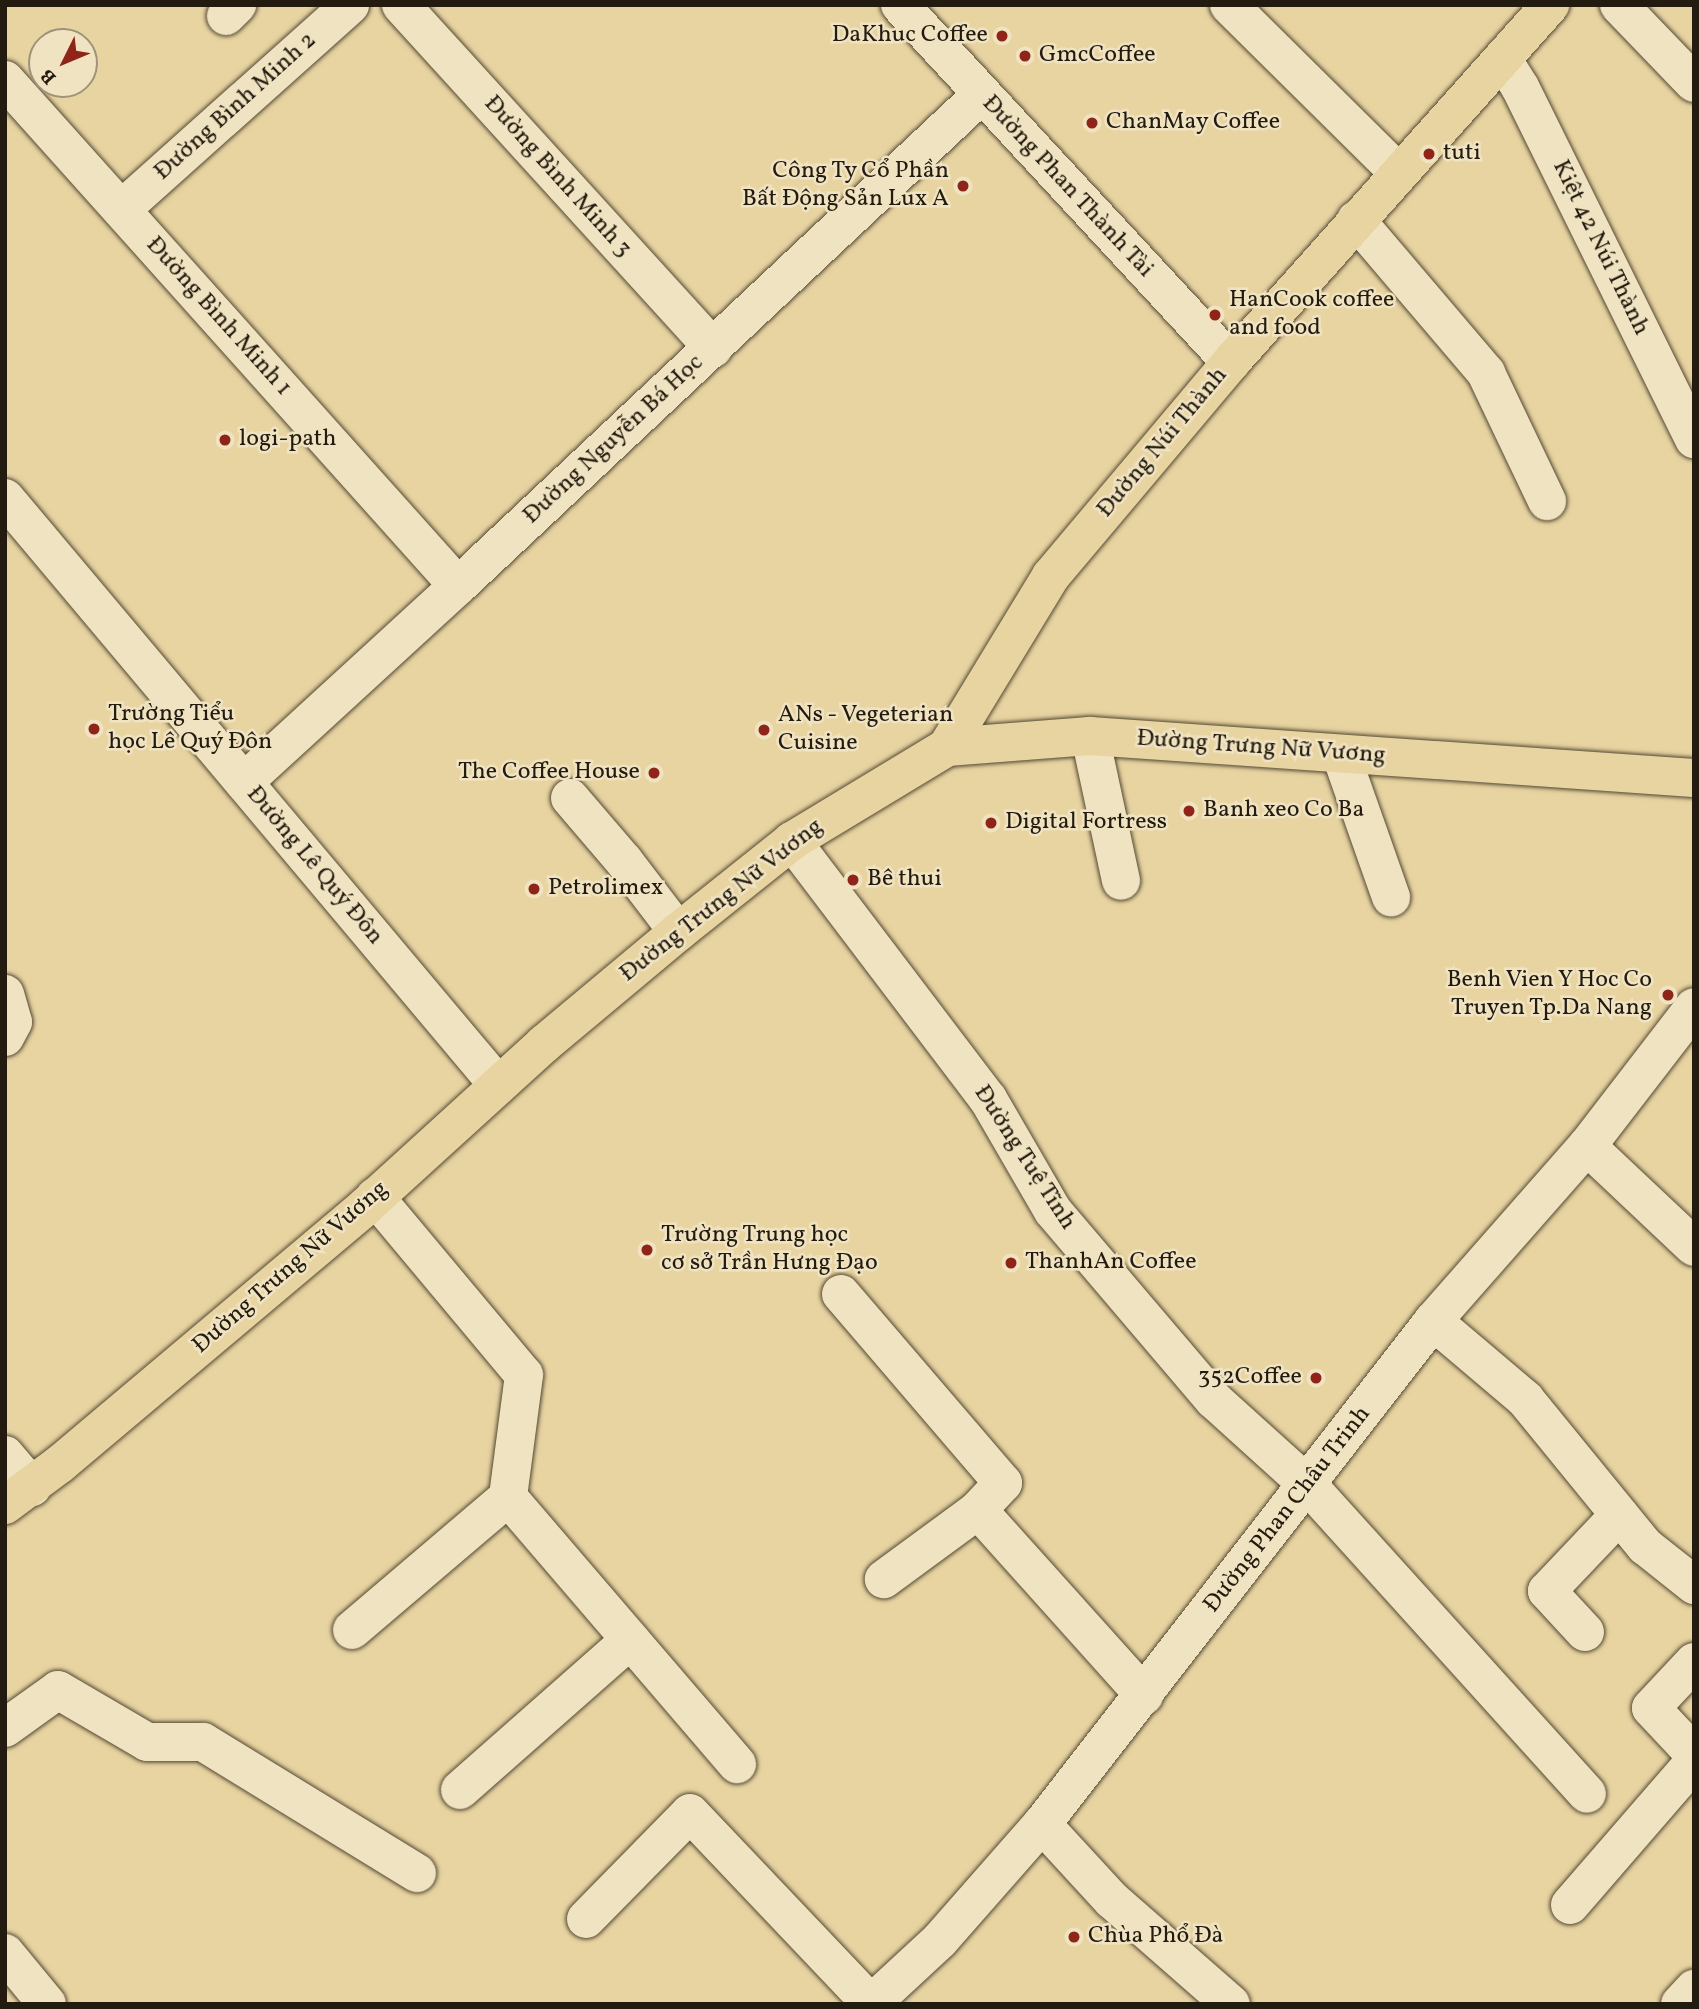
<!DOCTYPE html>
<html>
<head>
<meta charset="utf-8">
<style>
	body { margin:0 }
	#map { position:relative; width:1699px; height:2009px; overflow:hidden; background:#e8d4a1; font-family:Vollkorn,serif }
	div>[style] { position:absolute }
	.roads { filter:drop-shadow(0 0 2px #544934) drop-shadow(0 0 2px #544934) }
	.minor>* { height:38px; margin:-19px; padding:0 19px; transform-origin:19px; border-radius:19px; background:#f0e3c2 }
	.major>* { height:38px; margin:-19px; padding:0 19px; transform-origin:19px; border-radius:19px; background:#e8d4a1 }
	.dots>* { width:19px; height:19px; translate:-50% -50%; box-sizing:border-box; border:4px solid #f0e3c2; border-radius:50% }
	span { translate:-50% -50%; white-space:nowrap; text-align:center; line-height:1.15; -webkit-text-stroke:5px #f0e3c2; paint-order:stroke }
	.poi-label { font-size:24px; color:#231b0f }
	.right { translate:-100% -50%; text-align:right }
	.left { translate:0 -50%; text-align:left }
	.street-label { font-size:24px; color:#231b0f }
	.frame { position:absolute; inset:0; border:7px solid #231b0f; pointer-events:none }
	.north { position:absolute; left:28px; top:28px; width:70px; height:70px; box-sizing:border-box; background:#f0e3c2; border:2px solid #9e937a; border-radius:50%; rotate:227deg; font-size:19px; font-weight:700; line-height:28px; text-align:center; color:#231b0f }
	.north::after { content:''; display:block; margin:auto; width:24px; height:32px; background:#8f2418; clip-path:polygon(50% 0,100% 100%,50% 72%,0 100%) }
</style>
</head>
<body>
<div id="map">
	<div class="roads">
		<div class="minor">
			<i style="left:401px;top:5px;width:464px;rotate:47.7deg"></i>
			<i style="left:900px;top:5px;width:487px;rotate:47.2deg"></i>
			<i style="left:1229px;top:5px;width:238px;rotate:44.7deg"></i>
			<i style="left:1619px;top:5px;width:108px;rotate:46.1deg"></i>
			<i style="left:226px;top:16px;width:16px;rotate:-45deg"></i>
			<i style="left:1503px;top:60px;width:32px;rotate:58deg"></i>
			<i style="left:1520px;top:87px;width:393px;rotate:63.7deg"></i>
			<i style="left:5px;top:80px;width:679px;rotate:48.16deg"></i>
			<i style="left:122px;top:209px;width:306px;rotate:-41.8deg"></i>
			<i style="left:1356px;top:220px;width:201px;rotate:49.6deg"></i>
			<i style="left:1486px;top:373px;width:142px;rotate:64.5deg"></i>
			<i style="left:5px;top:498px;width:767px;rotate:49.97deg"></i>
			<i style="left:1090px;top:736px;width:148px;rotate:77.9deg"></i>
			<i style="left:1341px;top:755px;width:151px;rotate:70.6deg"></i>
			<i style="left:244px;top:782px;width:290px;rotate:-42.5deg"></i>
			<i style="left:458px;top:586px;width:717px;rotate:-43.19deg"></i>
			<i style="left:570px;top:798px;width:83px;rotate:49.4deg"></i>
			<i style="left:624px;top:861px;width:89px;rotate:52.7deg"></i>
			<i style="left:792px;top:841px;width:324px;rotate:52.8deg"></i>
			<i style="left:988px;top:1099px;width:129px;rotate:59.9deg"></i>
			<i style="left:1053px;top:1211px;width:248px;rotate:49.6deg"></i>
			<i style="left:1214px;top:1400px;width:127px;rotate:42.1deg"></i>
			<i style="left:1308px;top:1485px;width:416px;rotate:47.9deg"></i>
			<i style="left:5px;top:994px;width:29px;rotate:74deg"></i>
			<i style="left:13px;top:1022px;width:17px;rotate:118deg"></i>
			<i style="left:1587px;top:1146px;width:147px;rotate:43.3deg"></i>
			<i style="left:375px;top:1197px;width:232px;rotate:50.1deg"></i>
			<i style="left:524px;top:1375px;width:123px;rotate:97.5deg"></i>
			<i style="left:508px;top:1497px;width:352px;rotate:49.4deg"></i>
			<i style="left:841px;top:1294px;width:249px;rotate:49.4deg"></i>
			<i style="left:1003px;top:1483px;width:37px;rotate:133deg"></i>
			<i style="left:978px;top:1510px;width:117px;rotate:143.7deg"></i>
			<i style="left:1433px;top:1321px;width:121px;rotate:40.3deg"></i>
			<i style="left:1525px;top:1399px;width:190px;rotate:50.8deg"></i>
			<i style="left:1645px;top:1546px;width:63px;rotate:38.5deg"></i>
			<i style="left:5px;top:1455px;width:42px;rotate:49.8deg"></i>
			<i style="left:978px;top:1510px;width:249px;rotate:48.1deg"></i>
			<i style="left:352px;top:1630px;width:205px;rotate:-40.4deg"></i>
			<i style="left:1585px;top:1632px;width:56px;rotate:-132.8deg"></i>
			<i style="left:1547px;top:1591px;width:105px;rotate:-46.5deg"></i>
			<i style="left:1694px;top:1662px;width:63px;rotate:133.1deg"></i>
			<i style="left:1651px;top:1708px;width:63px;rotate:46.9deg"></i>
			<i style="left:5px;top:1728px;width:65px;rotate:-35.6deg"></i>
			<i style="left:58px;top:1690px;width:103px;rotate:30.3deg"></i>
			<i style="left:147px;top:1742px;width:56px"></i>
			<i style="left:203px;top:1742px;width:251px;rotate:31.5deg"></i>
			<i style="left:460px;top:1790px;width:227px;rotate:-41.4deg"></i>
			<i style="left:1042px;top:1824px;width:103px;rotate:47.4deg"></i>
			<i style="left:1112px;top:1900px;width:158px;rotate:41.2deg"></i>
			<i style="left:1570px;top:1905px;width:189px;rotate:-49.1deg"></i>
			<i style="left:586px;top:1919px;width:148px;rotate:-45.5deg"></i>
			<i style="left:690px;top:1813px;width:263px;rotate:46.5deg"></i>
			<i style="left:871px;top:2004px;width:94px;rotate:-42.8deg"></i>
			<i style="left:940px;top:1940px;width:154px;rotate:-48.7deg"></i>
			<i style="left:1042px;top:1824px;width:637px;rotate:-52.14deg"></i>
			<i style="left:1433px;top:1321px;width:233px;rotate:-48.7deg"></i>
			<i style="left:1587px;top:1146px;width:175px;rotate:-52.4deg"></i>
			<i style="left:5px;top:1953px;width:66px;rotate:50.5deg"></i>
			<i style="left:1680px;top:2004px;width:21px;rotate:-47deg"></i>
		</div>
		<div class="major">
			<i style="left:947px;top:747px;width:200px;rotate:-58.7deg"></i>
			<i style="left:1051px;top:576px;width:280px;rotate:-49.9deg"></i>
			<i style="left:1231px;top:362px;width:479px;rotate:-48.2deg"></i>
			<i style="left:5px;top:1505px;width:69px;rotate:-36.7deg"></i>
			<i style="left:60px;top:1464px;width:400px;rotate:-40.1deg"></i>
			<i style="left:366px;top:1206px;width:241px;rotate:-42.3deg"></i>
			<i style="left:544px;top:1044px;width:175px;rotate:-39.9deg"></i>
			<i style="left:678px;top:932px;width:146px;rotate:-38.6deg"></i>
			<i style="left:792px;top:841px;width:181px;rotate:-31.2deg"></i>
			<i style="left:947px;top:747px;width:143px;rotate:-4.4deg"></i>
			<i style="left:1090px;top:736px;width:605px;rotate:3.98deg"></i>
		</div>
	</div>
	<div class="dots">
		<i style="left:1002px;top:36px;background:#8f2418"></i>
		<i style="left:1025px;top:56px;background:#8f2418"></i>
		<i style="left:1092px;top:123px;background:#8f2418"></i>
		<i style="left:1429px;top:154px;background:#8f2418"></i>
		<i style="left:963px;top:186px;background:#8f2418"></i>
		<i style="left:1215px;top:315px;background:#8f2418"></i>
		<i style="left:225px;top:440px;background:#8f2418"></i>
		<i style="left:94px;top:729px;background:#8f2418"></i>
		<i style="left:764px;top:730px;background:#8f2418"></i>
		<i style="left:654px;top:773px;background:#8f2418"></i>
		<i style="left:1189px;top:811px;background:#8f2418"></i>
		<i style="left:991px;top:823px;background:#8f2418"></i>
		<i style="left:853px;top:880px;background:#8f2418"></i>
		<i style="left:534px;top:889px;background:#8f2418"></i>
		<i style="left:1668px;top:995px;background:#8f2418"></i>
		<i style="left:647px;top:1250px;background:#8f2418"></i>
		<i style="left:1011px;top:1263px;background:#8f2418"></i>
		<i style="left:1316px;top:1378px;background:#8f2418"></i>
		<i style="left:1074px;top:1937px;background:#8f2418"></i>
	</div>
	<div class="poi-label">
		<span class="right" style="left:988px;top:36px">DaKhuc Coffee</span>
		<span class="left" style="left:1039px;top:56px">GmcCoffee</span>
		<span class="left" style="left:1106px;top:123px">ChanMay Coffee</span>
		<span class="left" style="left:1443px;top:154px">tuti</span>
		<span class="right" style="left:949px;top:186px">Công Ty Cổ Phần<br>Bất Động Sản Lux A</span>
		<span class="left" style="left:1229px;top:315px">HanCook coffee<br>and food</span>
		<span class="left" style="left:239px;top:440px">logi-path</span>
		<span class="left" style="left:108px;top:729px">Trường Tiểu<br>học Lê Quý Đôn</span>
		<span class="left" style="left:778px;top:730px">ANs - Vegeterian<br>Cuisine</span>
		<span class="right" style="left:640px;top:773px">The Coffee House</span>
		<span class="left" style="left:1203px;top:811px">Banh xeo Co Ba</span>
		<span class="left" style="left:1005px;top:823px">Digital Fortress</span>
		<span class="left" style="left:867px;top:880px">Bê thui</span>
		<span class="left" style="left:548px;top:889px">Petrolimex</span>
		<span class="right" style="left:1652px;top:995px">Benh Vien Y Hoc Co<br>Truyen Tp.Da Nang</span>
		<span class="left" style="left:661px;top:1250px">Trường Trung học<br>cơ sở Trần Hưng Đạo</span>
		<span class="left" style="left:1025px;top:1263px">ThanhAn Coffee</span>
		<span class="right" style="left:1302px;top:1378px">352Coffee</span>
		<span class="left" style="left:1088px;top:1937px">Chùa Phổ Đà</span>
	</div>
	<div class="street-label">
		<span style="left:236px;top:107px;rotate:-42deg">Đường Bình Minh 2</span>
		<span style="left:557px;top:177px;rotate:48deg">Đường Bình Minh 3</span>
		<span style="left:1067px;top:187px;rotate:47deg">Đường Phan Thành Tài</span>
		<span style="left:1600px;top:248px;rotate:64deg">Kiệt 42 Núi Thành</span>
		<span style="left:218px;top:317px;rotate:48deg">Đường Bình Minh 1</span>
		<span style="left:614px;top:440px;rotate:-43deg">Đường Nguyễn Bá Học</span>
		<span style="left:1163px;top:443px;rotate:-50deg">Đường Núi Thành</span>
		<span style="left:1261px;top:748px;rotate:4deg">Đường Trưng Nữ Vương</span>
		<span style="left:314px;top:866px;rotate:50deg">Đường Lê Quý Đôn</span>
		<span style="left:722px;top:901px;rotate:-38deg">Đường Trưng Nữ Vương</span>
		<span style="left:1024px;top:1158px;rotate:57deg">Đường Tuệ Tĩnh</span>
		<span style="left:291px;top:1268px;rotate:-41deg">Đường Trưng Nữ Vương</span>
		<span style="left:1288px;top:1510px;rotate:-52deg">Đường Phan Châu Trinh</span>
	</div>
	<div class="frame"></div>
	<div class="north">B</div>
</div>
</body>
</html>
